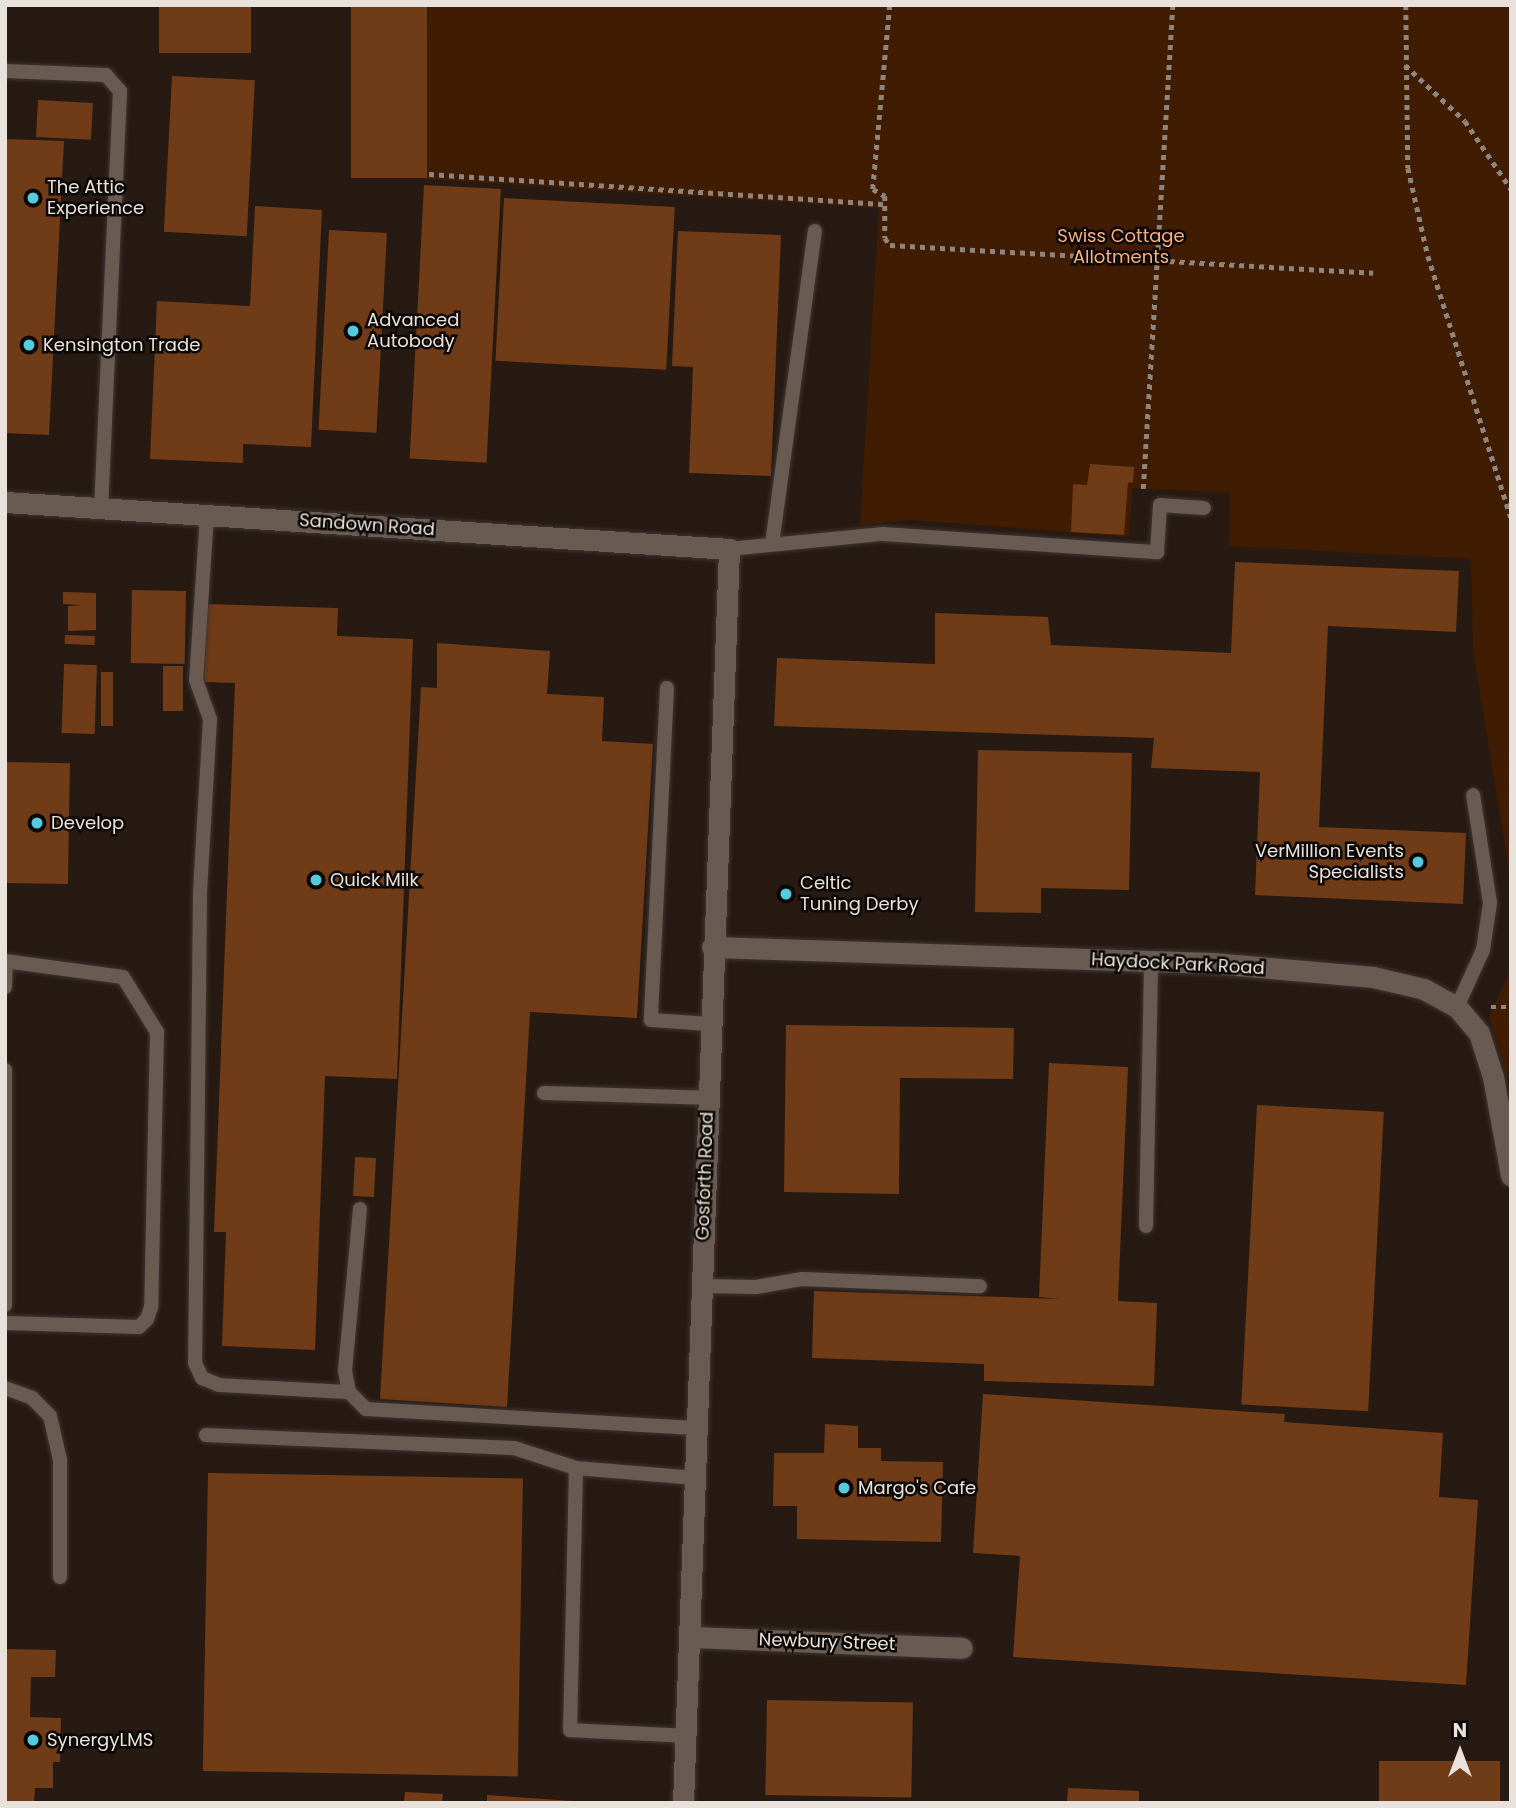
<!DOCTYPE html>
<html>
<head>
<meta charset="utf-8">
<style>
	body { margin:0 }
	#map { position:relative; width:1516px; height:1808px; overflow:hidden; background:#261a13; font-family:Poppins,sans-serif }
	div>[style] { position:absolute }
	.green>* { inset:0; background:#401c03 }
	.building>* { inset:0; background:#703b17; transform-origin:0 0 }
	.path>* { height:4.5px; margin-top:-2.25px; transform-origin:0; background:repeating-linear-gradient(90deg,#8f857f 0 5px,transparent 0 10px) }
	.roads { filter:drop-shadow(0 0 2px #3f3532) drop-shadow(0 0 2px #3f3532) }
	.lane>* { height:14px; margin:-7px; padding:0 7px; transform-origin:7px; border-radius:7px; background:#695b52 }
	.street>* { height:21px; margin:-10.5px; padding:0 10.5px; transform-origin:10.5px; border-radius:10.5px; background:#695b52 }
	.dots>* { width:19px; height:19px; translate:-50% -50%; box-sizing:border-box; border:4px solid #0b0704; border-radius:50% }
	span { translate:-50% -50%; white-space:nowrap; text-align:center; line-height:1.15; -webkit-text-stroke:5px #0b0704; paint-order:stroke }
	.poi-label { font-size:18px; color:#e9e1dc }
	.left { translate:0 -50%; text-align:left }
	.right { translate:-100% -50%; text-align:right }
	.park-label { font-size:18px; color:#feaf7f }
	.street-label { font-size:18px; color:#e9e1dc }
	.frame { position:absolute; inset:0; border:7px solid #e9e1dc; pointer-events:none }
	.north { position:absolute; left:1425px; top:1717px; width:70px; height:70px; -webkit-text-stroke:5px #0b0704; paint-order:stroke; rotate:0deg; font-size:19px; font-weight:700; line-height:28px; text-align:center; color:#e9e1dc }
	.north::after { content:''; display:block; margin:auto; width:24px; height:32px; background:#e9e1dc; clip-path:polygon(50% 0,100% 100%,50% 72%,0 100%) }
</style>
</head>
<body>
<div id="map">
	<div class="green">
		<i style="clip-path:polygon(428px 5px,1511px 5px,1511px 883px,1473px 650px,1471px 559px,1229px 546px,1230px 493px,1133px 488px,1129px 537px,911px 520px,860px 525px,879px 208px,423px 179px)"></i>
		<i style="clip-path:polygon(1511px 968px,1511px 1088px,1489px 1017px)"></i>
	</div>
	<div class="building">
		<i style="left:159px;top:5px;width:92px;height:48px"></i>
		<i style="left:351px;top:5px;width:76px;height:173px"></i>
		<i style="left:172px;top:76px;width:83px;height:156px;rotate:3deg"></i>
		<i style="left:38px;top:100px;width:55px;height:37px;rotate:3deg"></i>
		<i style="clip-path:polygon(5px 139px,64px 141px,49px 435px,5px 433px)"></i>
		<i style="left:424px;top:185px;width:77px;height:274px;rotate:3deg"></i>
		<i style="left:504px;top:198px;width:171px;height:163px;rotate:3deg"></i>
		<i style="clip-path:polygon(255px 206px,322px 210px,311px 447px,243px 444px,243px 463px,150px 459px,157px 301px,250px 306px)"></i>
		<i style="left:329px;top:230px;width:58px;height:200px;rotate:3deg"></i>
		<i style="clip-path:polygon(678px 231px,781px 235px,771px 476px,689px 473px,693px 367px,672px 366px)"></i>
		<i style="clip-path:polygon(1090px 464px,1134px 467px,1133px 482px,1128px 483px,1124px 535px,1071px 532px,1073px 484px,1087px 485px)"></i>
		<i style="clip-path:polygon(1235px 562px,1459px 571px,1456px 632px,1328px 626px,1319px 827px,1466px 833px,1463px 904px,1255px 895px,1260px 772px,1151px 768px,1154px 738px,774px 726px,777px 658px,935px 664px,935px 613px,1048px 617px,1051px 645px,1231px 653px)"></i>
		<i style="left:132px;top:590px;width:54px;height:73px;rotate:1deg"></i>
		<i style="clip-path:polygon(63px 592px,96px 593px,96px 630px,68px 631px,68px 606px,82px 605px,63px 604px)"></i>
		<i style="clip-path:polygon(206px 604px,338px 608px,337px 636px,413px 639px,397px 1079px,325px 1076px,315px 1350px,222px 1346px,226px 1232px,214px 1232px,235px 683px,203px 682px)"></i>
		<i style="left:65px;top:635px;width:30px;height:9px;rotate:2deg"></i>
		<i style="clip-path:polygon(437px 643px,550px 651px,547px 694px,604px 697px,602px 741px,653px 744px,637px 1018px,530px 1012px,507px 1407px,380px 1399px,421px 687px,437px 688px)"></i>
		<i style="left:64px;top:664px;width:33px;height:69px;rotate:2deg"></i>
		<i style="left:163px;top:666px;width:20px;height:45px"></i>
		<i style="left:101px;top:672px;width:12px;height:54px"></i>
		<i style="clip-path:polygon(978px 750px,1132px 753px,1129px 890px,1041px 888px,1041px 913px,975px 912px)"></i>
		<i style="left:5px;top:762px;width:65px;height:121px;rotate:1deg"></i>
		<i style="clip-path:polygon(786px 1025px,1014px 1028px,1013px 1079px,900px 1078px,899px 1194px,784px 1192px)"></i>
		<i style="clip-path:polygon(1049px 1063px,1128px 1067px,1118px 1301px,1157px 1303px,1154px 1386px,984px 1381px,984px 1364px,812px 1358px,814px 1291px,1061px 1299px,1039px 1297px)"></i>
		<i style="left:1257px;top:1105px;width:127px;height:300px;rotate:3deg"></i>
		<i style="left:355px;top:1157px;width:21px;height:39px;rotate:3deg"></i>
		<i style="clip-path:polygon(983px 1394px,1285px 1414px,1284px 1422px,1443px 1433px,1439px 1497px,1478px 1500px,1466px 1685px,1013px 1657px,1020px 1556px,973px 1553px)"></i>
		<i style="clip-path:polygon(825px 1424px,858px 1426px,858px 1448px,881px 1448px,881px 1461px,943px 1462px,941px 1542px,797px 1539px,797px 1506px,773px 1506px,774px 1453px,824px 1453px)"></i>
		<i style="left:208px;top:1473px;width:315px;height:298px;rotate:1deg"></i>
		<i style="clip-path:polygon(5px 1649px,56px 1650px,55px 1677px,31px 1677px,30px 1717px,61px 1718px,60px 1762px,53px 1762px,53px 1788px,35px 1788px,34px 1803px,5px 1803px)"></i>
		<i style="left:767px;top:1700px;width:146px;height:95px;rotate:1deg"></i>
		<i style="left:1379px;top:1761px;width:121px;height:42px"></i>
		<i style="clip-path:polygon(1068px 1788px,1139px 1791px,1139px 1803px,1067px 1803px)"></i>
		<i style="clip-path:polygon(405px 1792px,443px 1794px,442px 1803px,404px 1803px)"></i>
		<i style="clip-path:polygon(487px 1795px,573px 1801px,573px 1803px,487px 1803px)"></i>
	</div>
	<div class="path">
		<i style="left:890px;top:5px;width:185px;rotate:95.3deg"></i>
		<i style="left:873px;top:189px;width:14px;rotate:30deg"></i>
		<i style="left:885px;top:196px;width:42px;rotate:90deg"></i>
		<i style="left:885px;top:238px;width:9px;rotate:54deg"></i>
		<i style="left:890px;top:245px;width:484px;rotate:3.3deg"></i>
		<i style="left:1406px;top:5px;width:163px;rotate:89.3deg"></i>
		<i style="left:1408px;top:168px;width:90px;rotate:77.2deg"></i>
		<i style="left:1428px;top:256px;width:274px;rotate:72.4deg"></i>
		<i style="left:1405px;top:65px;width:82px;rotate:43deg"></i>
		<i style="left:1465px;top:121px;width:82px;rotate:55.9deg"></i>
		<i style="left:429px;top:174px;width:457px;rotate:3.8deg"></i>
		<i style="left:1143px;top:489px;width:485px;rotate:-86.5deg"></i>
		<i style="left:1491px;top:1007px;width:20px"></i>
	</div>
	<div class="roads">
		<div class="lane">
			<i style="left:5px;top:71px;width:101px;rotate:2.3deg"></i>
			<i style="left:106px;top:75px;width:21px;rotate:49deg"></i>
			<i style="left:120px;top:91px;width:417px;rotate:92.6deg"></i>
			<i style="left:207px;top:515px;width:165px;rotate:93.8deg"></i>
			<i style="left:196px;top:680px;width:41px;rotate:70.3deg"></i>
			<i style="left:210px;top:719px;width:176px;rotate:93.3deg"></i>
			<i style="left:200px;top:895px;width:468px;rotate:90.6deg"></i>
			<i style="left:195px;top:1363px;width:17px;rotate:65deg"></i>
			<i style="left:202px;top:1378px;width:18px;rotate:22deg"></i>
			<i style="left:219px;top:1385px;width:130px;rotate:3.1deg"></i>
			<i style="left:772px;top:544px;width:316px;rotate:-82.2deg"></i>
			<i style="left:729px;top:549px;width:155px;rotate:-5.6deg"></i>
			<i style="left:883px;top:534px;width:275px;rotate:3.8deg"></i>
			<i style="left:1157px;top:552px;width:47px;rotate:-86.3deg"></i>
			<i style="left:1160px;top:505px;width:44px;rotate:3.9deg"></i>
			<i style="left:667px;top:688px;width:332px;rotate:92.8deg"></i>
			<i style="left:651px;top:1020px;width:59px;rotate:3.9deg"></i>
			<i style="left:5px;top:961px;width:119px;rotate:7.7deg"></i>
			<i style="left:123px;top:977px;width:65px;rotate:58.3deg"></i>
			<i style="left:157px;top:1032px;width:275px;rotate:91.2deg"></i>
			<i style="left:151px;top:1307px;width:13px;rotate:108deg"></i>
			<i style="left:147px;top:1319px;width:11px;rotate:135deg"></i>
			<i style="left:139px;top:1327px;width:134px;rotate:-178.3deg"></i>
			<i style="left:5px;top:987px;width:25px;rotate:-88deg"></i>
			<i style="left:1457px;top:1007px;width:63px;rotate:-65.5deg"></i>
			<i style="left:1483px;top:950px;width:48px;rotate:-81.5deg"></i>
			<i style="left:1490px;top:903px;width:109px;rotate:-98.9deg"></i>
			<i style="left:5px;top:1070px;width:235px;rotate:90deg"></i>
			<i style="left:544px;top:1093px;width:164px;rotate:1.7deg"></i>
			<i style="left:360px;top:1209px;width:163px;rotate:95.3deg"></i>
			<i style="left:345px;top:1371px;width:21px;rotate:79deg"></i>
			<i style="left:349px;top:1392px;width:24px;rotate:45deg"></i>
			<i style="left:366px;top:1409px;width:333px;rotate:3.3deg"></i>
			<i style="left:1146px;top:1226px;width:265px;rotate:-88.9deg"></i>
			<i style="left:702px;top:1286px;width:54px;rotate:1.1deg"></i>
			<i style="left:756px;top:1287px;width:47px;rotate:-9.9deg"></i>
			<i style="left:802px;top:1279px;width:178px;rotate:2.3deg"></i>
			<i style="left:5px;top:1388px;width:29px;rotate:20deg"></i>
			<i style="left:32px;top:1398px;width:25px;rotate:45deg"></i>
			<i style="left:50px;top:1416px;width:45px;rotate:77.2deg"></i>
			<i style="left:60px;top:1460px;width:117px;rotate:90deg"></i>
			<i style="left:206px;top:1435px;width:308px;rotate:2.4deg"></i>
			<i style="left:514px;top:1448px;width:65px;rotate:17.9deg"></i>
			<i style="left:576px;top:1468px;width:120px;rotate:4.8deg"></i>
			<i style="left:576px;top:1468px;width:262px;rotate:91.3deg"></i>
			<i style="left:570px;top:1730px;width:117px;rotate:2.9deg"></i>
		</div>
		<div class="street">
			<i style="left:5px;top:502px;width:726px;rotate:3.71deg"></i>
			<i style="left:729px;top:549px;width:1255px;rotate:92.1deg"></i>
			<i style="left:712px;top:947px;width:501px;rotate:1.83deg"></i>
			<i style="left:1213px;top:963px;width:161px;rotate:5deg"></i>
			<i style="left:1373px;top:977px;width:52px;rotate:13.2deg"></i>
			<i style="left:1424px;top:989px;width:38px;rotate:29deg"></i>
			<i style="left:1457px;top:1007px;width:34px;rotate:50deg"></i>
			<i style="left:1479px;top:1033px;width:46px;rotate:72.3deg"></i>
			<i style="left:1493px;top:1077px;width:100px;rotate:79.6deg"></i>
			<i style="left:691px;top:1637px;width:271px;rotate:2.3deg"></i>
		</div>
	</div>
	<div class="dots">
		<i style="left:33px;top:198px;background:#53cbdc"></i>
		<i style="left:353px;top:331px;background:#53cbdc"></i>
		<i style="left:29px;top:345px;background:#53cbdc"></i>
		<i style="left:37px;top:823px;background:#53cbdc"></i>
		<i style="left:1418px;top:862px;background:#53cbdc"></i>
		<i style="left:316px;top:880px;background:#53cbdc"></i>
		<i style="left:786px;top:894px;background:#53cbdc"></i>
		<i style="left:844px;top:1488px;background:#53cbdc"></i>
		<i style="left:33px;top:1740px;background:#53cbdc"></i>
	</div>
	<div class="poi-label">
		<span class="left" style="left:47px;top:198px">The Attic<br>Experience</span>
		<span class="left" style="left:367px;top:331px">Advanced<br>Autobody</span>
		<span class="left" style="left:43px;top:345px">Kensington Trade</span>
		<span class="left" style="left:51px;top:823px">Develop</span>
		<span class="right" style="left:1404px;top:862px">VerMillion Events<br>Specialists</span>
		<span class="left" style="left:330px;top:880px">Quick Milk</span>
		<span class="left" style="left:800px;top:894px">Celtic<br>Tuning Derby</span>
		<span class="left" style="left:858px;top:1488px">Margo's Cafe</span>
		<span class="left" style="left:47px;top:1740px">SynergyLMS</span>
	</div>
	<div class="park-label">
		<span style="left:1121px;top:247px">Swiss Cottage<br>Allotments</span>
	</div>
	<div class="street-label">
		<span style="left:367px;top:525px;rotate:4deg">Sandown Road</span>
		<span style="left:1178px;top:964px;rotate:3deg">Haydock Park Road</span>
		<span style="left:705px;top:1176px;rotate:-88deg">Gosforth Road</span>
		<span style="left:827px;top:1642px;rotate:2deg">Newbury Street</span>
	</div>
	<div class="frame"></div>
	<div class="north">N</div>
</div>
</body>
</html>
